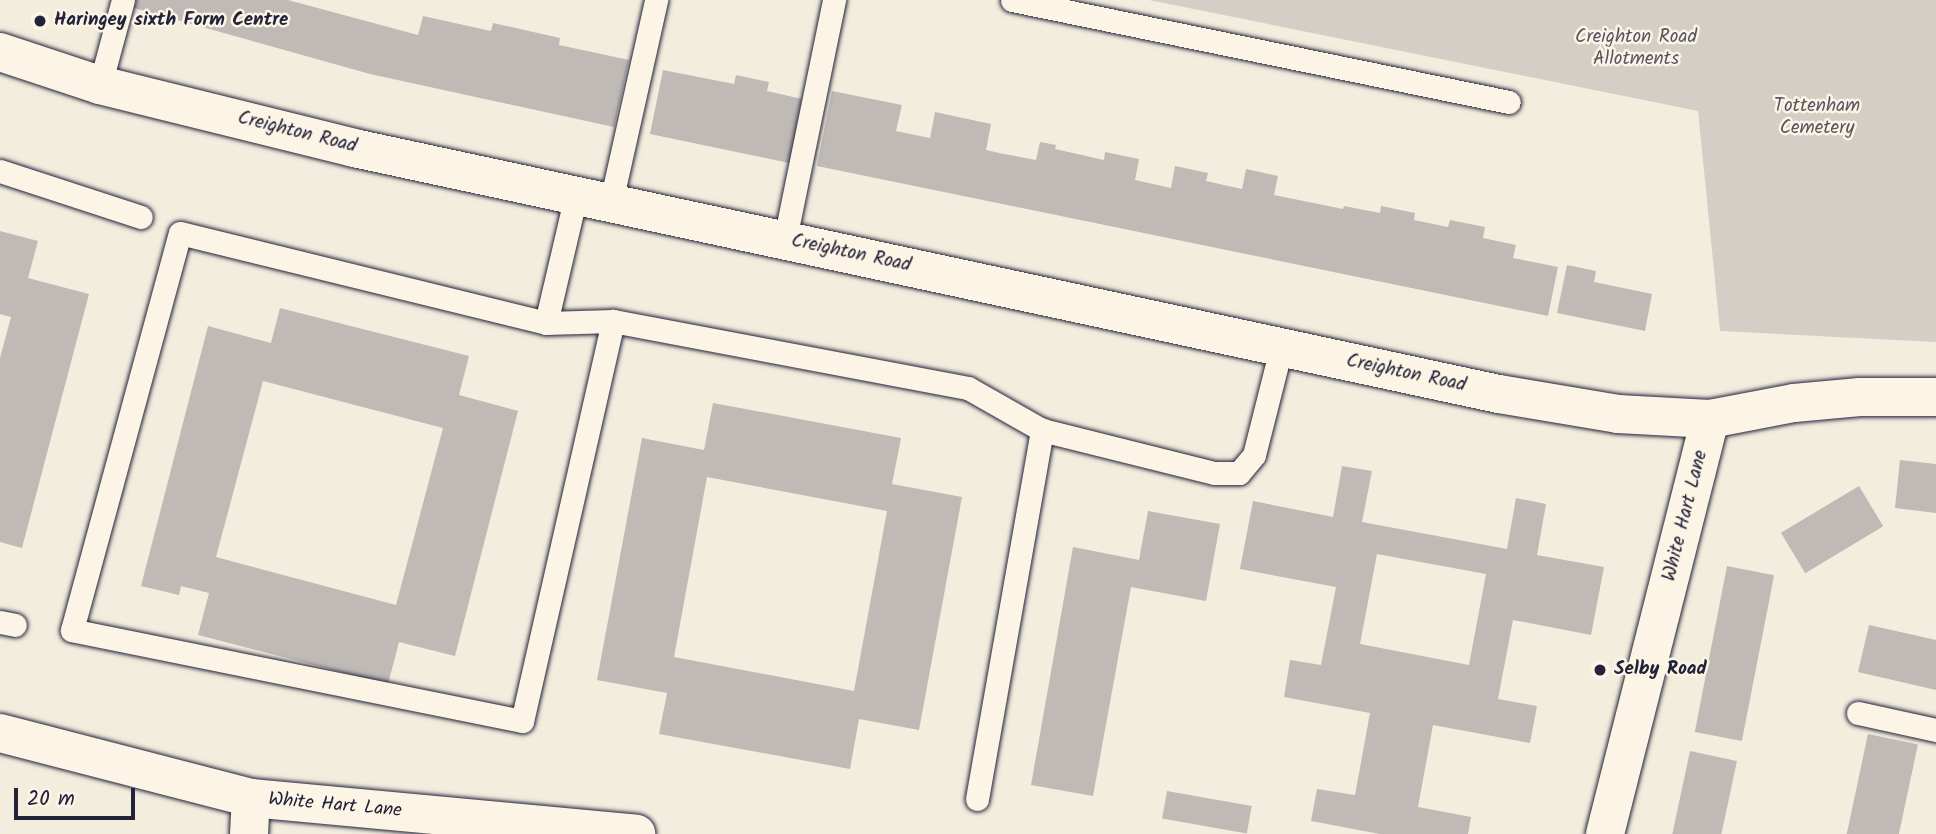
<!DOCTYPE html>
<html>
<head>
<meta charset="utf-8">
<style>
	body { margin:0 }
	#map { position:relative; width:1936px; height:834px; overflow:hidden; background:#f3edde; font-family:Kalam,sans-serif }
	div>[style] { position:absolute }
	.green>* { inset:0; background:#d4cfc6 }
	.building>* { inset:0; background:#bfbab6; transform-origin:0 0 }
	.roads { filter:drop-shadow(0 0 2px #22223b) drop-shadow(0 0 2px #22223b) }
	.service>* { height:23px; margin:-11.5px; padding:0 11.5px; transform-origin:11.5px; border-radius:11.5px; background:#fcf5e5 }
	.minor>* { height:38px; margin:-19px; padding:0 19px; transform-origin:19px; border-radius:19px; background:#fcf5e5 }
	.tertiary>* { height:38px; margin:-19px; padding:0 19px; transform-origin:19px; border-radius:19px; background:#fcf5e5 }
	.dots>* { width:19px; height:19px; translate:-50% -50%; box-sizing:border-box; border:4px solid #fcf5e5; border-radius:50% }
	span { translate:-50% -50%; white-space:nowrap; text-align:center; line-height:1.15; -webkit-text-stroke:5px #fcf5e5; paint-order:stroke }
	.poi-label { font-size:19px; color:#22223b; font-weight:700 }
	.left { translate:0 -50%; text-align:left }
	.park-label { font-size:19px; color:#575665 }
	.street-label { font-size:19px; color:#22223b }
	.scale { position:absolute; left:14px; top:788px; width:121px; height:32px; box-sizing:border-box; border:4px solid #22223b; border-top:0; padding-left:9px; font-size:21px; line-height:24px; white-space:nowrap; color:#22223b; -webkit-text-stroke:5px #fcf5e5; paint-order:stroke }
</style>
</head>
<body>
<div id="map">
	<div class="green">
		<i style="clip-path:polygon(1149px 0,1936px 0,1936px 342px,1720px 331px,1698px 111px)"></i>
	</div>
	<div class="building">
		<i style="clip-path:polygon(136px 0,288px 0,418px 35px,423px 16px,491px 31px,493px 23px,560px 38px,559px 45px,629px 60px,614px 127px,370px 74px,134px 8px)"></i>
		<i style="clip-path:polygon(663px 70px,734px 84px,736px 75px,769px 82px,767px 91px,802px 99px,789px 163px,650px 134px)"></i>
		<i style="clip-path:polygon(832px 91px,902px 105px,896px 131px,930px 138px,935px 112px,991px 124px,986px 150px,999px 153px,1036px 160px,1040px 142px,1056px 145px,1055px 149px,1104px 160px,1105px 152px,1139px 159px,1135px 180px,1171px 188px,1175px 166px,1208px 173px,1206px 181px,1242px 189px,1246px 169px,1278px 176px,1274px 195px,1343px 209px,1344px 206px,1380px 213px,1381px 206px,1415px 213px,1414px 220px,1448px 227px,1450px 220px,1485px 227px,1483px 238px,1516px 245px,1513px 258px,1558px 267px,1548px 316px,817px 166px)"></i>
		<i style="clip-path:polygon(0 231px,38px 241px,28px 278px,89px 294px,22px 548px,0 542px,0 358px,11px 317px,0 314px)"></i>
		<i style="clip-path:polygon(1567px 265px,1596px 271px,1594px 282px,1652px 294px,1645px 331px,1557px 313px)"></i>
		<i style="clip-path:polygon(evenodd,280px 308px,469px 356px,459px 395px,518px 411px,455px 656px,399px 642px,388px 684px,198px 635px,209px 593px,181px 586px,179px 595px,141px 586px,208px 326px,271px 343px,280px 308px,263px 381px,443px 428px,396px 605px,216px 557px,263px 381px)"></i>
		<i style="clip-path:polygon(evenodd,713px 403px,901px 438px,892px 484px,962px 497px,919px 730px,859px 719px,850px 769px,659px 734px,667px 693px,597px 680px,642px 438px,704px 450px,713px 403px,707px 477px,887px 511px,854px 691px,674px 657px,707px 477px)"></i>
		<i style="clip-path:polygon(1900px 460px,1936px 464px,1936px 513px,1895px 508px)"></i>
		<i style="clip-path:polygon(evenodd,1342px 466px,1372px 471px,1362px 522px,1507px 549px,1516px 498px,1546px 504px,1537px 555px,1604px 567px,1591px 635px,1513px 620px,1498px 699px,1537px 706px,1530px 743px,1433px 725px,1418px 807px,1471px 817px,1468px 834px,1380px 834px,1311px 821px,1317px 789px,1355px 795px,1370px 713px,1284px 697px,1290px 660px,1321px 665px,1336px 587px,1240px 569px,1253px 501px,1333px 517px,1342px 466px,1377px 554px,1486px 574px,1469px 665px,1360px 644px,1377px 554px)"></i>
		<i style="left:1859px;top:486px;width:47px;height:91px;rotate:59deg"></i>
		<i style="clip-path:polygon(1148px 511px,1220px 524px,1206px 601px,1131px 587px,1093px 796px,1031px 785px,1073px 547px,1139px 560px)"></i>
		<i style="left:1727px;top:566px;width:48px;height:169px;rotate:11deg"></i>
		<i style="clip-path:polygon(1869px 625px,1936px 640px,1936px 690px,1858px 672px)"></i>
		<i style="left:1868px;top:734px;width:51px;height:103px;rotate:12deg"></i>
		<i style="left:1690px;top:751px;width:48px;height:85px;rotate:12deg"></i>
		<i style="left:1167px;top:791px;width:86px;height:28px;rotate:10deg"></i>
	</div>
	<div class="roads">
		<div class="service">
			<i style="left:1012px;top:0;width:507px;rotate:11.6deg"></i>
			<i style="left:100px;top:85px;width:88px;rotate:-74.9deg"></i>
			<i style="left:0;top:171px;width:148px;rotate:18.1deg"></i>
			<i style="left:611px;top:202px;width:207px;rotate:-77.4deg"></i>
			<i style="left:785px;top:239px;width:244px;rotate:-78.4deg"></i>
			<i style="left:613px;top:321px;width:410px;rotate:102.8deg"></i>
			<i style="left:522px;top:721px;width:459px;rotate:-168.6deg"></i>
			<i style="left:72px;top:630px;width:411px;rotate:-74.8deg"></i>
			<i style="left:180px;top:233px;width:377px;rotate:13.8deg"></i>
			<i style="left:546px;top:323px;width:67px;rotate:-1.7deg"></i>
			<i style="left:613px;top:321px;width:361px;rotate:10.7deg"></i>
			<i style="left:968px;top:388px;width:85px;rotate:29.6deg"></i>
			<i style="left:1042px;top:430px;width:178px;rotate:14deg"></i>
			<i style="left:1215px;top:473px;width:24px"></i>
			<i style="left:1239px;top:473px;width:23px;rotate:-50deg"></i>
			<i style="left:1254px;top:455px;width:110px;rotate:-75.8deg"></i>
			<i style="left:546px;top:323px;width:131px;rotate:-76.8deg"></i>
			<i style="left:0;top:622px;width:15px;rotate:11deg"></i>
			<i style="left:1858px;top:713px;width:80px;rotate:12.3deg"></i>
			<i style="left:977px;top:799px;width:375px;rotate:-80deg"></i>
		</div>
		<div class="minor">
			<i style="left:0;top:733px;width:259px;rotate:14.5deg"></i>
			<i style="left:251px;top:798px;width:387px;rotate:5.3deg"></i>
			<i style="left:249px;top:834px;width:36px;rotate:-87deg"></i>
			<i style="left:1605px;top:834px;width:428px;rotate:-75.8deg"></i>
		</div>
		<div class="tertiary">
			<i style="left:0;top:52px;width:105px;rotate:18.3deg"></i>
			<i style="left:100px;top:85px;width:262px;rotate:13.9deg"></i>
			<i style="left:354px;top:148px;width:1171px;rotate:12.13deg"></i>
			<i style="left:1499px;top:394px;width:121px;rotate:9.5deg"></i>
			<i style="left:1618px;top:414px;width:92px;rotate:3.1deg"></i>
			<i style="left:1710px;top:419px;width:86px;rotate:-10.8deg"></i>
			<i style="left:1794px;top:403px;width:66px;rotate:-5.2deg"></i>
			<i style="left:1860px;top:397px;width:76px"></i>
		</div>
	</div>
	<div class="dots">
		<i style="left:40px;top:21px;background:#22223b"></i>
		<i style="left:1600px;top:670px;background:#22223b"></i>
	</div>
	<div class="poi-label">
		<span class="left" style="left:54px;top:21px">Haringey sixth Form Centre</span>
		<span class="left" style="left:1614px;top:670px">Selby Road</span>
	</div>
	<div class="park-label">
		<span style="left:1636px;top:49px">Creighton Road<br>Allotments</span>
		<span style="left:1817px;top:118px">Tottenham<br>Cemetery</span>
	</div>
	<div class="street-label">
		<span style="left:297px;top:133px;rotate:14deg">Creighton Road</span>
		<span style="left:851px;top:254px;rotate:12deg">Creighton Road</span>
		<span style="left:1406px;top:374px;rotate:12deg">Creighton Road</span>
		<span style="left:1686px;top:516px;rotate:-76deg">White Hart Lane</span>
		<span style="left:335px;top:806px;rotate:5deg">White Hart Lane</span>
	</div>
	<div class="scale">20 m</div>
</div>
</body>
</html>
